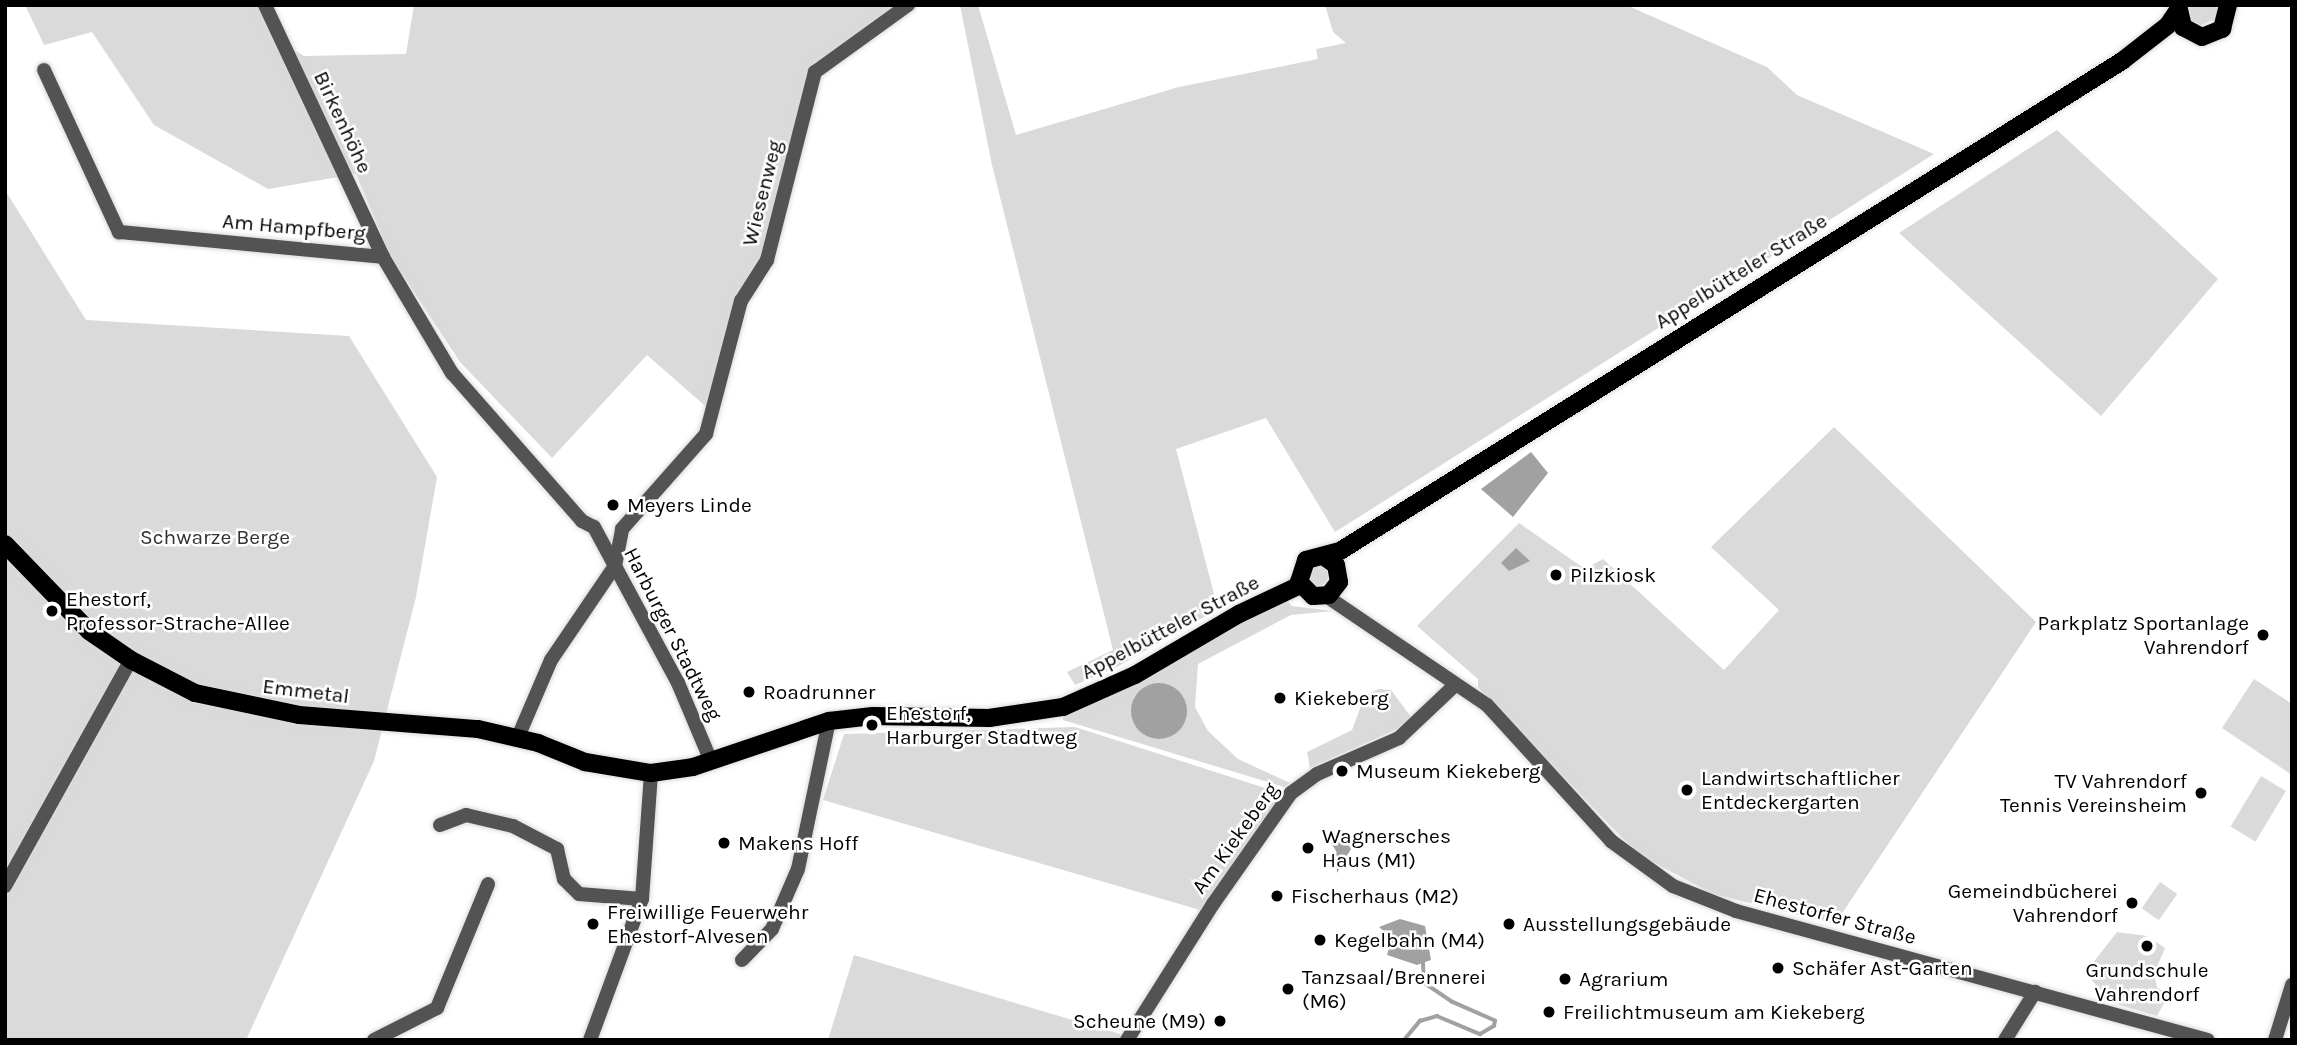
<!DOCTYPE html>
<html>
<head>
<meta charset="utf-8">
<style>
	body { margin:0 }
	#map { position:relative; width:2297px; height:1045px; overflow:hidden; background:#fff; font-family:Karla,sans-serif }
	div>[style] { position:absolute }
	.green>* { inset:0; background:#dadada; transform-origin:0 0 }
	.round { border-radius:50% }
	.water>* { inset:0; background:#a1a1a1 }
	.stream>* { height:3.5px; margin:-1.75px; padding:0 1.75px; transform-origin:1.75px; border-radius:1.75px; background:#a1a1a1 }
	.roads { filter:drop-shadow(0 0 2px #dbdbdb) drop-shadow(0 0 2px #dbdbdb) }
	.minor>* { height:14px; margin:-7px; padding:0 7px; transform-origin:7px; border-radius:7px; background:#535353 }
	.major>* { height:18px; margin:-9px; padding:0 9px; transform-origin:9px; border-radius:9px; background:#000 }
	.dots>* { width:19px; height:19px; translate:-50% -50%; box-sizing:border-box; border:4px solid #fff; border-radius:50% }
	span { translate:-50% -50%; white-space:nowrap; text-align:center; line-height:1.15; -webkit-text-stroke:5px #fff; paint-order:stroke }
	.street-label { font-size:21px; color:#000 }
	.poi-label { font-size:21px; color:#000 }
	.left { translate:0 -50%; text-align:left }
	.right { translate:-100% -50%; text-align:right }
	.park-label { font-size:21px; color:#313131 }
	.frame { position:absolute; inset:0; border:7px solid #000; pointer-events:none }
</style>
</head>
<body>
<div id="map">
	<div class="green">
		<i style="clip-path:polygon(25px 5px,260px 5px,278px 41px,304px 56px,406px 54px,414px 5px,898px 5px,813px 64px,766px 254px,741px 295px,711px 411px,647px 355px,552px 458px,460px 362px,391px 257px,356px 174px,268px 189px,154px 125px,92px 32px,44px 45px)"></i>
		<i style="clip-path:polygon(960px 5px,978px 5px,1016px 135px,1179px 87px,1318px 59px,1316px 49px,1346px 43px,1333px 32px,1325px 5px,1626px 5px,1767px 67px,1797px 95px,1934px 154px,1335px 532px,1266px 418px,1176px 449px,1218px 609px,1117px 667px,1075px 685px,1067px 672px,1113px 650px,992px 165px)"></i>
		<i style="clip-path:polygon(2189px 5px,2217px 5px,2217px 18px,2199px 26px,2190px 20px)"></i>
		<i style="clip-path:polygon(2057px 130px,2218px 279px,2101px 416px,1899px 233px)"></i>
		<i style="clip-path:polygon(5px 190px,86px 320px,349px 336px,437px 477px,416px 597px,374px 761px,246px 1040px,5px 1040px)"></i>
		<i style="clip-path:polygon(1834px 427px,2036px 622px,1835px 924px,1713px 894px,1638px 854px,1492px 703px,1478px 687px,1478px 679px,1417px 626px,1519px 523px,1585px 569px,1603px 559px,1724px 670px,1779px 610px,1711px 547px)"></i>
		<i class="round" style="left:1308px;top:566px;width:20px;height:20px"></i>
		<i style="clip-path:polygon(1287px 601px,1292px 606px,1333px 611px,1291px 615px,1198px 664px,1195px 707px,1208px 731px,1238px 759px,1290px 783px,1284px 787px,1063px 720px,1063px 711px)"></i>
		<i style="clip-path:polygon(2254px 679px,2292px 704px,2292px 775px,2222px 728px)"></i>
		<i style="clip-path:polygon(1379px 689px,1391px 690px,1411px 717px,1397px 729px,1310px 768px,1307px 752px,1352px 730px,1365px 695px)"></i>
		<i style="clip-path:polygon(1075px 727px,1284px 794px,1200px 910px,823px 800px,844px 734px)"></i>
		<i style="left:2261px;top:776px;width:29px;height:59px;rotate:31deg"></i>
		<i style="left:2160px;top:882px;width:21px;height:32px;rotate:35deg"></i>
		<i style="clip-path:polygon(2117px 932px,2147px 936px,2165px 948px,2154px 974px,2157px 987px,2168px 996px,2157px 1016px,2113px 1003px,2085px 973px)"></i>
		<i style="clip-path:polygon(854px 955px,1123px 1035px,1121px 1040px,828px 1040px)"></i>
	</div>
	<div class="water">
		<i style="clip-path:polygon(1531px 452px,1548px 473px,1513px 517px,1481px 489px)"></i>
		<i style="clip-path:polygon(1516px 548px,1530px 561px,1509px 571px,1501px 563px)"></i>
		<i class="round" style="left:1131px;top:683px;width:56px;height:56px"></i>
		<i style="clip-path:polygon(1331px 832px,1346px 841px,1351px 849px,1337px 873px,1336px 851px,1327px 837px)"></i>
		<i style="clip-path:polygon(1400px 919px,1425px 926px,1431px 960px,1417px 965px,1387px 955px,1392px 938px,1379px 927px)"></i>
	</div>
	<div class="stream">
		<i style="left:1404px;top:1040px;width:25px;rotate:-50deg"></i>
		<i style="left:1420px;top:1021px;width:18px;rotate:-16deg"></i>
		<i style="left:1437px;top:1016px;width:47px;rotate:22.7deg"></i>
		<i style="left:1480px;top:1034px;width:16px;rotate:-30deg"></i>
		<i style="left:1494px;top:1026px;width:5px;rotate:-79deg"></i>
		<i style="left:1495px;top:1021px;width:47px;rotate:-156.2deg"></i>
		<i style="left:1452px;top:1002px;width:34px;rotate:-146deg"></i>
		<i style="left:1424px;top:983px;width:19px;rotate:-93deg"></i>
	</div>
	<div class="roads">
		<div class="minor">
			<i style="left:265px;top:5px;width:278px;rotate:64.9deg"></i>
			<i style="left:44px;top:70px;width:179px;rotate:65.2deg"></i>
			<i style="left:119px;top:232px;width:265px;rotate:5.4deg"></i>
			<i style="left:383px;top:257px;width:135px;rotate:59.3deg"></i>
			<i style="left:452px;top:373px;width:197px;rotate:48.7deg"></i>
			<i style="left:582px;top:521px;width:13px;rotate:27deg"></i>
			<i style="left:594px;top:527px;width:177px;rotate:61.7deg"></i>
			<i style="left:678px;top:683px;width:85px;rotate:67.1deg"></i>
			<i style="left:1326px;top:596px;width:194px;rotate:34.1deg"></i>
			<i style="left:1487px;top:705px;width:184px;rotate:47.6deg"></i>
			<i style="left:1611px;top:841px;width:77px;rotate:36deg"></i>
			<i style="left:1673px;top:886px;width:68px;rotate:21.6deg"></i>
			<i style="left:1736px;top:911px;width:489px;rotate:15.3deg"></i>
			<i style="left:518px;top:737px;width:84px;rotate:-66.8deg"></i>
			<i style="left:551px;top:660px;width:114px;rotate:-55.8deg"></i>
			<i style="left:615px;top:566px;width:38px;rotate:-79deg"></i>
			<i style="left:622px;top:529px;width:127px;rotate:-48.5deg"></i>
			<i style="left:706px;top:434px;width:138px;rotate:-75.3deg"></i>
			<i style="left:741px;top:301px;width:49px;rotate:-57.6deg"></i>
			<i style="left:767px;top:260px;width:194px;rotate:-75.7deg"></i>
			<i style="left:815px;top:72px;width:115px;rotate:-35.8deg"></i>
			<i style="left:440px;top:825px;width:28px;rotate:-21deg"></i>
			<i style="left:466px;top:815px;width:48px;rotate:13.2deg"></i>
			<i style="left:513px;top:826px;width:50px;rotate:27.6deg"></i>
			<i style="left:557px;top:849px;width:31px;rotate:77deg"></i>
			<i style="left:564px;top:879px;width:21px;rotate:45deg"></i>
			<i style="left:579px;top:894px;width:63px;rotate:4.5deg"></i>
			<i style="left:5px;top:886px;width:259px;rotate:-60.9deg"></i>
			<i style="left:742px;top:960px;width:43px;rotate:-45.9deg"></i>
			<i style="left:772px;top:929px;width:65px;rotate:-66.6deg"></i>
			<i style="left:798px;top:869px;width:151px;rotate:-78.2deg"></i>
			<i style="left:374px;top:1040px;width:71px;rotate:-26.9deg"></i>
			<i style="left:437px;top:1008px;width:134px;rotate:-67.6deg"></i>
			<i style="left:590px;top:1040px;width:150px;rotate:-69.8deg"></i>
			<i style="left:642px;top:899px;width:126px;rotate:-85.9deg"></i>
			<i style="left:1127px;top:1040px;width:161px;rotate:-57.7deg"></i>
			<i style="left:1213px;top:904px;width:136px;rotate:-54.9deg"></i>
			<i style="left:1291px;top:793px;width:32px;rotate:-36deg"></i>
			<i style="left:1317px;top:774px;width:90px;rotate:-23.7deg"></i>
			<i style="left:1399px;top:738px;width:77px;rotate:-43.4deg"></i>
			<i style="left:2005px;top:1040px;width:57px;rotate:-58deg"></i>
			<i style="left:2275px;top:1040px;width:58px;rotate:-72.8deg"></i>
		</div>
		<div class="major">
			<i style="left:2178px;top:5px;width:23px;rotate:77deg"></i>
			<i style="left:2183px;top:27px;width:21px;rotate:28deg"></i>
			<i style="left:2202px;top:37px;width:22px;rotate:-22deg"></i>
			<i style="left:2222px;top:29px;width:25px;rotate:-76deg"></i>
			<i style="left:5px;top:544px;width:121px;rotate:46deg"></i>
			<i style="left:89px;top:631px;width:51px;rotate:34.6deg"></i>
			<i style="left:131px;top:660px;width:72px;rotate:27.3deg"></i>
			<i style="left:195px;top:693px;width:106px;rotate:11.9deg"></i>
			<i style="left:299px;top:715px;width:180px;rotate:4.5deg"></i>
			<i style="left:478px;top:729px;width:62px;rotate:13.1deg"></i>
			<i style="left:538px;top:743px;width:51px;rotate:22deg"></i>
			<i style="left:585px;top:762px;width:67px;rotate:9.5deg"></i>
			<i style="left:651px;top:773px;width:42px;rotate:-8.1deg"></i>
			<i style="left:693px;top:767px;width:144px;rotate:-18.7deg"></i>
			<i style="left:829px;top:721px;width:44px;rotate:-6.5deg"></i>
			<i style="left:873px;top:716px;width:116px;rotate:1deg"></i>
			<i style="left:989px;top:718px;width:75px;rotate:-8.5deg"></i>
			<i style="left:1063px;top:707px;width:79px;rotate:-24deg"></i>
			<i style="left:1135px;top:675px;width:121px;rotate:-30.4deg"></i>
			<i style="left:1239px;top:614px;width:68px;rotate:-25.4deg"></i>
			<i style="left:1323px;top:556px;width:16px;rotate:35deg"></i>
			<i style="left:1336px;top:565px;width:17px;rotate:80deg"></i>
			<i style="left:1339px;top:582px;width:16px;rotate:128deg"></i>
			<i style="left:1329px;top:595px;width:16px;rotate:176deg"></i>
			<i style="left:1313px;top:596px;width:20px;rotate:-135deg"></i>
			<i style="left:1299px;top:582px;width:23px;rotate:-72deg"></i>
			<i style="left:1306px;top:560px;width:35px;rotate:-15deg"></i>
			<i style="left:1340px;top:551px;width:923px;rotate:-32.07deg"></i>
			<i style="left:2122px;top:61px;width:58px;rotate:-38deg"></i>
			<i style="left:2168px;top:25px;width:18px;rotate:-56deg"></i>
		</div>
	</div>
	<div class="dots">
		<i style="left:613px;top:505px;background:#000"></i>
		<i style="left:1556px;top:575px;background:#000"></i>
		<i style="left:52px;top:611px;background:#000"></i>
		<i style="left:2263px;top:635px;background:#000"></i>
		<i style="left:749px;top:692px;background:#000"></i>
		<i style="left:1280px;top:698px;background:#000"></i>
		<i style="left:872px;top:725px;background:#000"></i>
		<i style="left:1342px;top:771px;background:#000"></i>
		<i style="left:1687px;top:790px;background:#000"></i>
		<i style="left:2201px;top:793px;background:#000"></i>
		<i style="left:724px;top:843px;background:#000"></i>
		<i style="left:1308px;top:848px;background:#000"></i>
		<i style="left:1277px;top:896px;background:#000"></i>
		<i style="left:2132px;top:903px;background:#000"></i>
		<i style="left:593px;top:924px;background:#000"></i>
		<i style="left:1509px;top:924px;background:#000"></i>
		<i style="left:1320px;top:940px;background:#000"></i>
		<i style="left:2147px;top:946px;background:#000"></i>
		<i style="left:1778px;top:968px;background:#000"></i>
		<i style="left:1565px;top:979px;background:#000"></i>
		<i style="left:1288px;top:989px;background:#000"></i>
		<i style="left:1549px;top:1012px;background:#000"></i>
		<i style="left:1220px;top:1021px;background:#000"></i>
	</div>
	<div class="street-label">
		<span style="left:343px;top:122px;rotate:65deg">Birkenhöhe</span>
		<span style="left:762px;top:193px;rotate:-76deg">Wiesenweg</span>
		<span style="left:294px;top:227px;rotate:5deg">Am Hampfberg</span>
		<span style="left:1741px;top:271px;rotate:-32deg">Appelbütteler Straße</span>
		<span style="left:1170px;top:627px;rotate:-28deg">Appelbütteler Straße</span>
		<span style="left:673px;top:634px;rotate:63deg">Harburger Stadtweg</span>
		<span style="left:306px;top:691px;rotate:7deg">Emmetal</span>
		<span style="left:1235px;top:838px;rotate:-54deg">Am Kiekeberg</span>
		<span style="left:1835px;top:916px;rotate:15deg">Ehestorfer Straße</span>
	</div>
	<div class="poi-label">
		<span class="left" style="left:627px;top:505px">Meyers Linde</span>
		<span class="left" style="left:1570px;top:575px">Pilzkiosk</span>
		<span class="left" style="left:66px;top:611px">Ehestorf,<br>Professor-Strache-Allee</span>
		<span class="right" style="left:2249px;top:635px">Parkplatz Sportanlage<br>Vahrendorf</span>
		<span class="left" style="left:763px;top:692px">Roadrunner</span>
		<span class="left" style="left:1294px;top:698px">Kiekeberg</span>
		<span class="left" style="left:886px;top:725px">Ehestorf,<br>Harburger Stadtweg</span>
		<span class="left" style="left:1356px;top:771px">Museum Kiekeberg</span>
		<span class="left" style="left:1701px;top:790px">Landwirtschaftlicher<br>Entdeckergarten</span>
		<span class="right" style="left:2187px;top:793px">TV Vahrendorf<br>Tennis Vereinsheim</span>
		<span class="left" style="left:1322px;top:848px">Wagnersches<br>Haus (M1)</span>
		<span class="left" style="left:738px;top:843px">Makens Hoff</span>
		<span class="right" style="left:2118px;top:903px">Gemeindbücherei<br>Vahrendorf</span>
		<span class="left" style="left:1291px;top:896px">Fischerhaus (M2)</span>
		<span class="left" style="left:607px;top:924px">Freiwillige Feuerwehr<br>Ehestorf-Alvesen</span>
		<span class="left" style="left:1523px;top:924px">Ausstellungsgebäude</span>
		<span class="left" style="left:1334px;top:940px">Kegelbahn (M4)</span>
		<span class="left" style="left:1792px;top:968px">Schäfer Ast-Garten</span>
		<span style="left:2147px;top:982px">Grundschule<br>Vahrendorf</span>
		<span class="left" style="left:1302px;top:989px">Tanzsaal/Brennerei<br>(M6)</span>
		<span class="left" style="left:1579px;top:979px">Agrarium</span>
		<span class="left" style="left:1563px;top:1012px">Freilichtmuseum am Kiekeberg</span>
		<span class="right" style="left:1206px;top:1021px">Scheune (M9)</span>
	</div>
	<div class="park-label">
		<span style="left:215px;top:537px">Schwarze Berge</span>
	</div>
	<div class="frame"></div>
</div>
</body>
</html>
